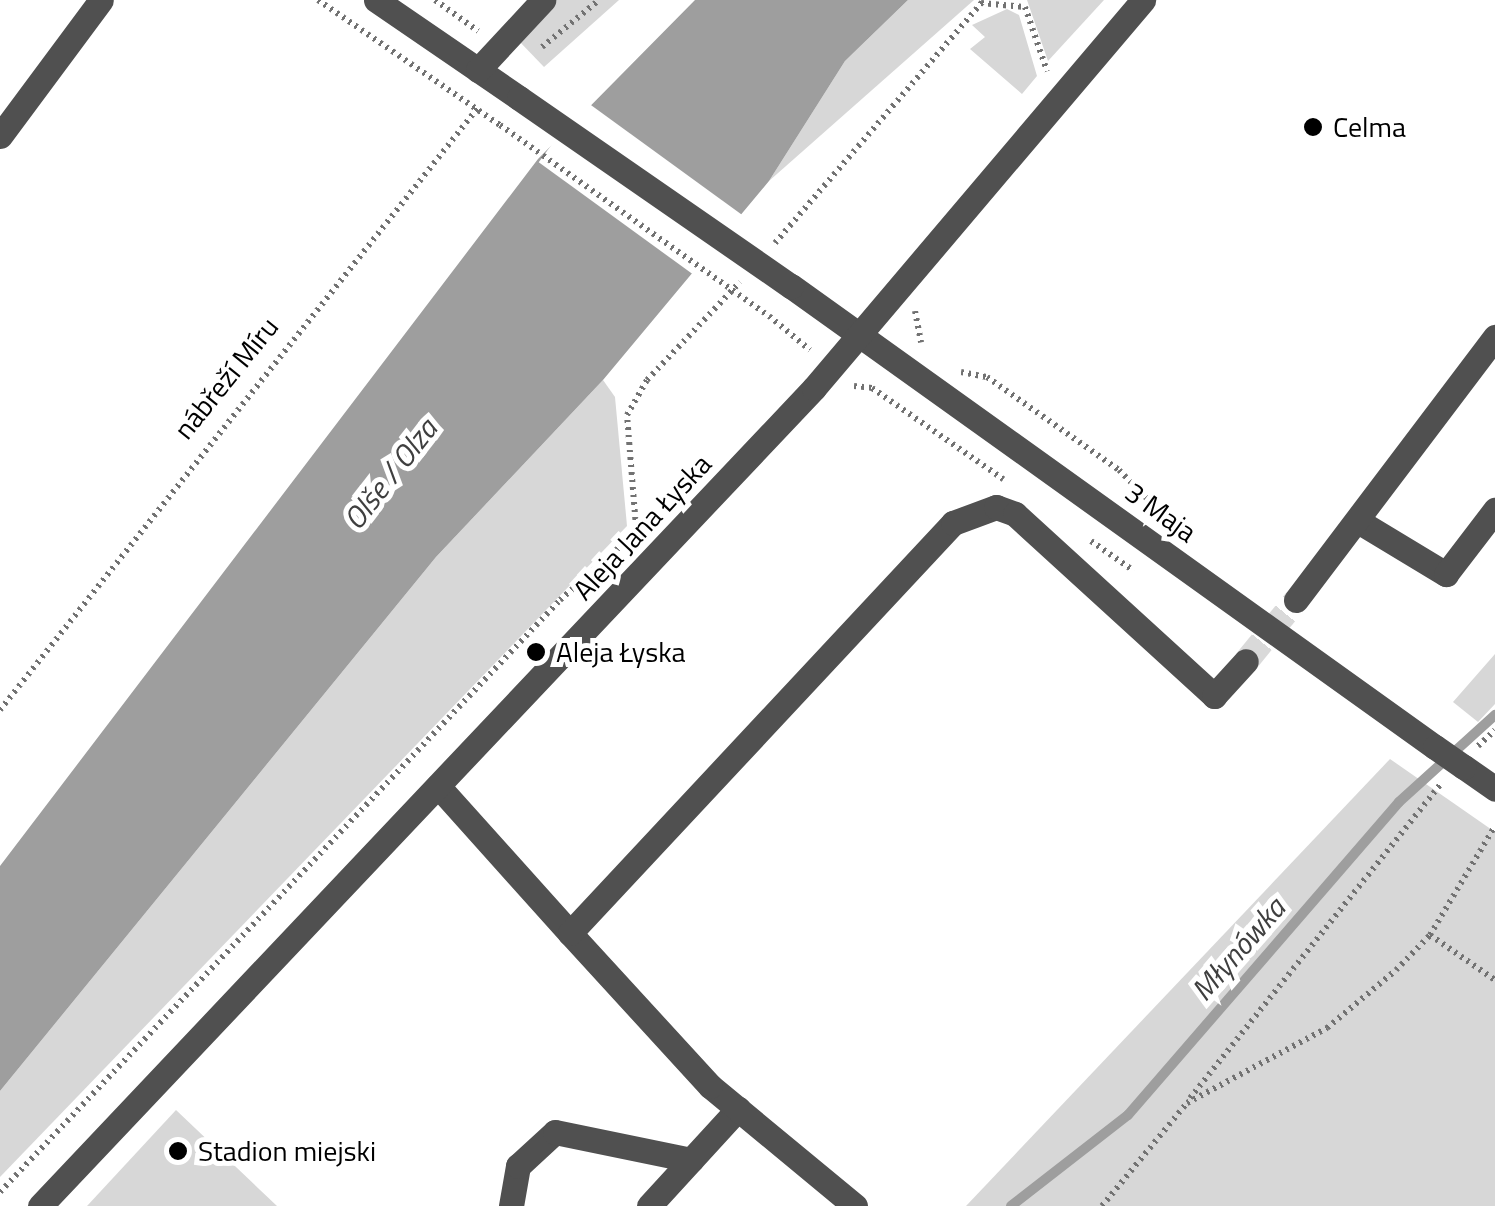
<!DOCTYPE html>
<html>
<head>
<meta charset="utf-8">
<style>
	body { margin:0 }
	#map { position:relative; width:1495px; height:1206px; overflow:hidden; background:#fff; font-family:"Titillium Web",sans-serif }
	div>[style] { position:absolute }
	.green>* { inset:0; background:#d7d7d7 }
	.water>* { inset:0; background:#9e9e9e }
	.pier>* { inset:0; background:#fff; transform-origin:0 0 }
	.stream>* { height:10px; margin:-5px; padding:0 5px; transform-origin:5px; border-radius:5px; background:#9e9e9e }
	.minor-tunnel>* { height:25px; margin-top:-12.5px; transform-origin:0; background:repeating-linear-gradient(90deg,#d9d9d9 0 25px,transparent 0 37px) }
	.path>* { height:6px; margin-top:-3px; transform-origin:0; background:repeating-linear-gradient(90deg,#727272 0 2.5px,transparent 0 7.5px) }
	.minor>* { height:25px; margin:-12.5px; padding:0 12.5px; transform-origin:12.5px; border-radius:12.5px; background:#505050 }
	.path-bridge>* { height:6px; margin-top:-3px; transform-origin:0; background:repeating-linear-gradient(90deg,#727272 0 2.5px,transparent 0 7.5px) }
	.minor-bridge>* { height:25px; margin:-12.5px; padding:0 12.5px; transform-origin:12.5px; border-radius:12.5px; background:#505050 }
	.dots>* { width:28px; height:28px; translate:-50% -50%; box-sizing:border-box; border:5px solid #fff; border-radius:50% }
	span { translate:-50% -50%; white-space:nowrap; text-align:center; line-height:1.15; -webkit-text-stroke:10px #fff; paint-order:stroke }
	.poi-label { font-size:28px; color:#000 }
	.left { translate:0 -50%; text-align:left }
	.street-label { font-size:28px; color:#000 }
	.water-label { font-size:30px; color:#3f3f3f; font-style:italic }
</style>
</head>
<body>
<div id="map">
	<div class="green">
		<i style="clip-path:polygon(556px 0,619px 0,544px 67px,518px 40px)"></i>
		<i style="clip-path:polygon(908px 0,974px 0,769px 181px,845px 61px)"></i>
		<i style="clip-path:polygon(1027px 0,1104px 0,1048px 61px)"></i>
		<i style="clip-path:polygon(1007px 9px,1019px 15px,1037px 76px,1022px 94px,970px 49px,985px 37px,972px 25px)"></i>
		<i style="clip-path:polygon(603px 380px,615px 397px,627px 526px,0 1177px,0 1091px,436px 557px)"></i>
		<i style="clip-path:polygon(1495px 654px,1495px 704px,1478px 722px,1453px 702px)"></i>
		<i style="clip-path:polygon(1390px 759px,1495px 832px,1495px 1206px,966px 1206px)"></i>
		<i style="clip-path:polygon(176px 1110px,277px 1206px,87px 1206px)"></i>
	</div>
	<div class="water">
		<i style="clip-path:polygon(695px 0,908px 0,845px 61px,769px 181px,603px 380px,436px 557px,0 1091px,0 866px,538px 159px)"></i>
	</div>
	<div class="pier">
		<i style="left:584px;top:100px;width:199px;height:77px;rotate:36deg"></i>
	</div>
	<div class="stream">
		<i style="left:1011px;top:1206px;width:148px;rotate:-37.9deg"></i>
		<i style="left:1128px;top:1115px;width:414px;rotate:-49.1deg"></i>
		<i style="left:1399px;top:802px;width:130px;rotate:-42.2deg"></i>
	</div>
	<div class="minor-tunnel">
		<i style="left:1246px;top:661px;width:79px;rotate:-50.7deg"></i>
	</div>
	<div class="path">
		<i style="left:318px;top:0;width:221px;rotate:34.5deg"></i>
		<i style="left:435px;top:0;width:53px;rotate:35.8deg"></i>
		<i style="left:981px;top:3px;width:44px;rotate:5.2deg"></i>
		<i style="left:1025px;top:7px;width:68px;rotate:71deg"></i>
		<i style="left:542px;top:47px;width:74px;rotate:-39.5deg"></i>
		<i style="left:775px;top:243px;width:321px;rotate:-49.3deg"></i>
		<i style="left:915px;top:311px;width:32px;rotate:79deg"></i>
		<i style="left:769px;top:316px;width:53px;rotate:39.7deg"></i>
		<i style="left:961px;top:372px;width:26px;rotate:11deg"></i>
		<i style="left:987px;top:377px;width:161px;rotate:35.2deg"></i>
		<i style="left:1119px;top:470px;width:54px;rotate:45.7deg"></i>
		<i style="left:854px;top:386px;width:18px;rotate:6deg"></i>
		<i style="left:872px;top:388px;width:160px;rotate:34.8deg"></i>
		<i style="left:636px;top:527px;width:112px;rotate:-94.6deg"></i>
		<i style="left:627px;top:415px;width:40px;rotate:-60.3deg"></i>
		<i style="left:647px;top:380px;width:135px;rotate:-46.5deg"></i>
		<i style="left:1091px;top:541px;width:52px;rotate:34.9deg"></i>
		<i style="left:0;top:710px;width:772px;rotate:-51.57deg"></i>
		<i style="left:1478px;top:746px;width:23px;rotate:-43deg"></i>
		<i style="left:1430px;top:935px;width:79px;rotate:34.7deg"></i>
		<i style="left:1190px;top:1098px;width:402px;rotate:-51.4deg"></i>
		<i style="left:0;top:1192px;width:815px;rotate:-46.59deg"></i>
		<i style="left:560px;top:600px;width:111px;rotate:-41.7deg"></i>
		<i style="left:1102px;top:1206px;width:134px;rotate:-50.5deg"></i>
		<i style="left:1187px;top:1103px;width:159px;rotate:-28.2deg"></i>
		<i style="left:1327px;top:1028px;width:90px;rotate:-40deg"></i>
		<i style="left:1396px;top:970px;width:49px;rotate:-45.8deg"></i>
		<i style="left:1430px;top:935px;width:127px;rotate:-59.2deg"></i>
	</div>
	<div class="minor">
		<i style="left:376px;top:0;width:173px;rotate:34.4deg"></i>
		<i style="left:478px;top:70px;width:96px;rotate:-47.1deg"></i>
		<i style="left:0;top:136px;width:169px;rotate:-53.4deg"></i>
		<i style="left:791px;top:286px;width:792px;rotate:35.6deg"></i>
		<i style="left:1358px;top:521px;width:103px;rotate:31.1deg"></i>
		<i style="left:1446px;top:574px;width:81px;rotate:-52.6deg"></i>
		<i style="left:1296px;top:600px;width:330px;rotate:-52.9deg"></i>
		<i style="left:1464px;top:767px;width:38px;rotate:35deg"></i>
		<i style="left:438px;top:786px;width:198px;rotate:48.1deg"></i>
		<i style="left:40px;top:1206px;width:1126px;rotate:-46.58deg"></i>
		<i style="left:814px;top:388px;width:509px;rotate:-49.7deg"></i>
		<i style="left:511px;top:1206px;width:41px;rotate:-80.1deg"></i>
		<i style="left:518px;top:1166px;width:50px;rotate:-42.6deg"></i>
		<i style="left:555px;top:1132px;width:139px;rotate:11.6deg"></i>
		<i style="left:649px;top:1206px;width:132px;rotate:-47.5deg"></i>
		<i style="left:855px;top:1206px;width:188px;rotate:-140.4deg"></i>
		<i style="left:710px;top:1086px;width:207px;rotate:-132.5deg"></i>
		<i style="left:570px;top:933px;width:561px;rotate:-46.95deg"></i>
		<i style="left:953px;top:523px;width:46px;rotate:-20.4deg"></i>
		<i style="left:996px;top:507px;width:20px;rotate:20deg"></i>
		<i style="left:1015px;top:514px;width:270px;rotate:42.4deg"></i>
		<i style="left:1214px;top:696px;width:47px;rotate:-47.6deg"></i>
	</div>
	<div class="path-bridge">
		<i style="left:500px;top:125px;width:330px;rotate:35.4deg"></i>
	</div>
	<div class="minor-bridge">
		<i style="left:519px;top:98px;width:331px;rotate:34.7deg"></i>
		<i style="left:1435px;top:747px;width:35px;rotate:35deg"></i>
	</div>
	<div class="dots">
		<i style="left:1313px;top:127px;background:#000"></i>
		<i style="left:536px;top:652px;background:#000"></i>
		<i style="left:178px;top:1151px;background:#000"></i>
	</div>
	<div class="poi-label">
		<span class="left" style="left:1333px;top:127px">Celma</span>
		<span class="left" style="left:556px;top:652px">Aleja Łyska</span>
		<span class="left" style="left:198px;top:1151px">Stadion miejski</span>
	</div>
	<div class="street-label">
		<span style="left:226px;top:378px;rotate:-51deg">nábřeží Míru</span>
		<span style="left:1161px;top:512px;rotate:36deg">3 Maja</span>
		<span style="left:642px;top:527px;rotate:-47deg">Aleja Jana Łyska</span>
	</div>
	<div class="water-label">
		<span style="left:390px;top:474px;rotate:-52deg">Olše / Olza</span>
		<span style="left:1238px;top:949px;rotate:-49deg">Młynówka</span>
	</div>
</div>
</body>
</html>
